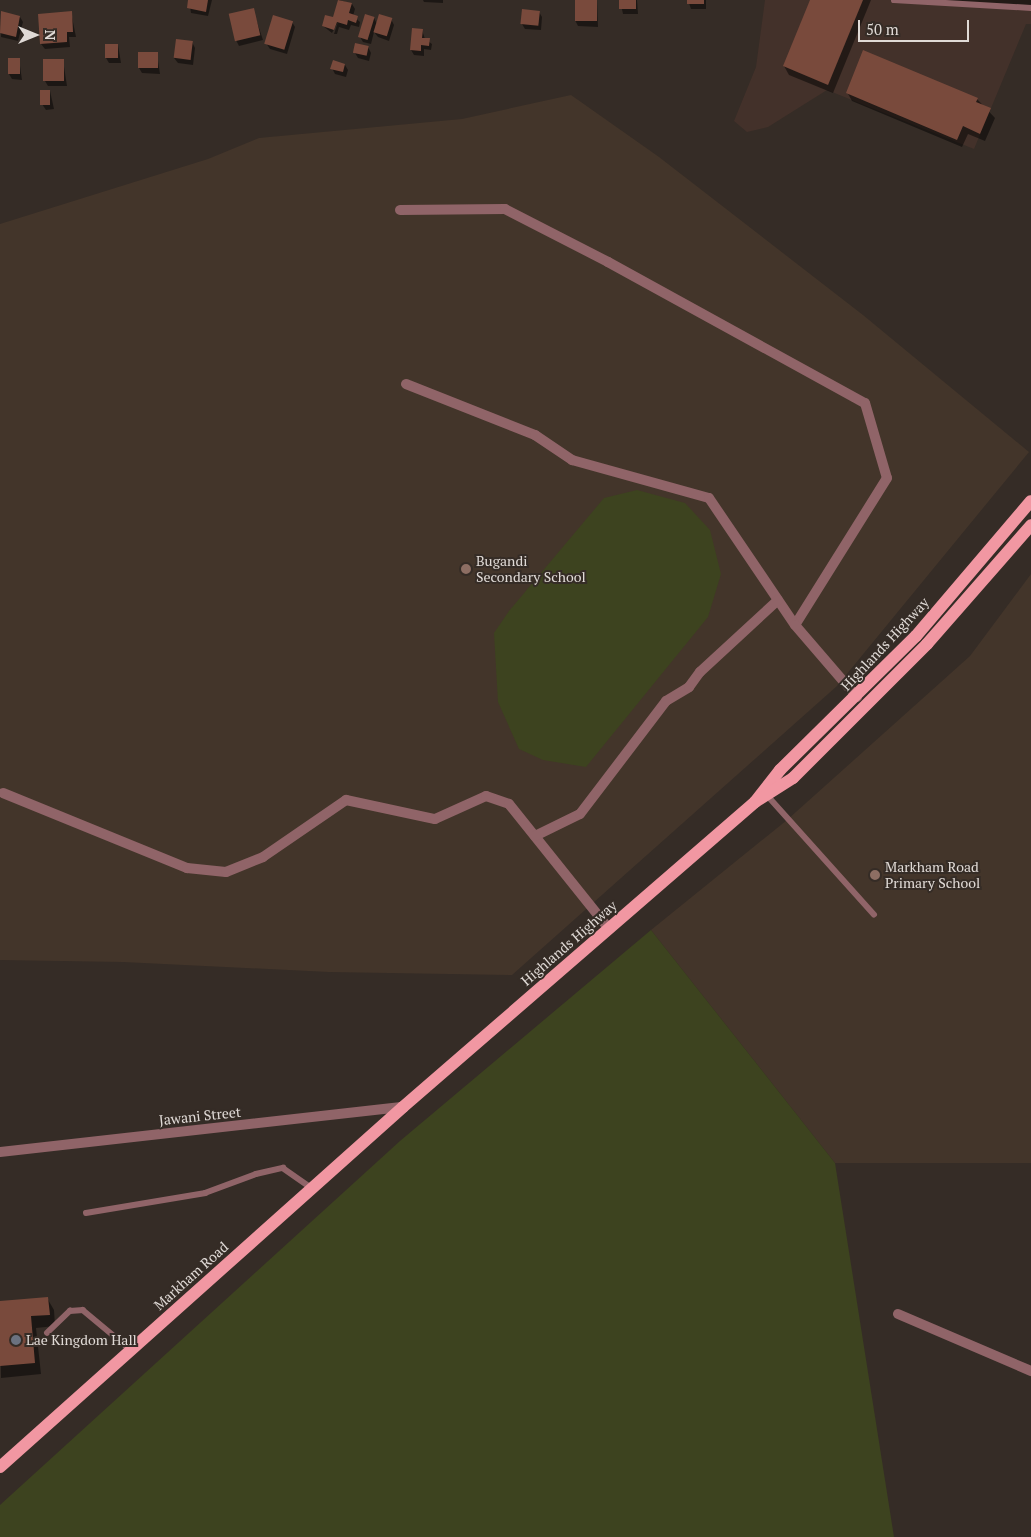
<!DOCTYPE html>
<html>
<head>
<meta charset="utf-8">
<style>
	body { margin:0 }
	#map { position:relative; width:1031px; height:1537px; overflow:hidden; background:#352c26; font-family:"PT Serif",serif }
	div>[style] { position:absolute }
	.commercial>* { inset:0; background:#43312a }
	.built>* { inset:0; background:#43352a }
	.green>* { inset:0; background:#3d431f }
	.shadow>* { inset:0; background:#0007 }
	.building>* { inset:0; background:#794a3c; transform-origin:0 0 }
	.service>* { height:5.5px; margin:-2.75px; padding:0 2.75px; transform-origin:2.75px; border-radius:2.75px; background:#906468 }
	.minor>* { height:10px; margin:-5px; padding:0 5px; transform-origin:5px; border-radius:5px; background:#906468 }
	.tertiary>* { height:10px; margin:-5px; padding:0 5px; transform-origin:5px; border-radius:5px; background:#906468 }
	.primary>* { height:12px; margin:-6px; padding:0 6px; transform-origin:6px; border-radius:6px; background:#f197a2 }
	.dots>* { width:14px; height:14px; translate:-50% -50%; box-sizing:border-box; border:2px solid #352c26; border-radius:50% }
	span { translate:-50% -50%; white-space:nowrap; text-align:center; line-height:1.15; -webkit-text-stroke:4px #352c26; paint-order:stroke }
	.poi-label { font-size:14px; color:#e0dad6 }
	.left { translate:0 -50%; text-align:left }
	.street-label { font-size:14px; color:#e0dad6 }
	.north { position:absolute; left:10px; top:10px; width:50px; height:50px; -webkit-text-stroke:4px #352c26; paint-order:stroke; rotate:90deg; font-size:14px; font-weight:700; line-height:20px; text-align:center; color:#e0dad6 }
	.north::after { content:''; display:block; margin:auto; width:18px; height:22px; background:#e0dad6; clip-path:polygon(50% 0,100% 100%,50% 72%,0 100%) }
	.scale { position:absolute; left:858px; top:20px; width:111px; height:22px; box-sizing:border-box; border:2px solid #e0dad6; border-top:0; padding-left:6px; font-size:15px; line-height:18px; white-space:nowrap; color:#e0dad6; -webkit-text-stroke:4px #352c26; paint-order:stroke }
</style>
</head>
<body>
<div id="map">
	<div class="commercial">
		<i style="clip-path:polygon(765px 0,1031px 0,1031px 24px,1026px 24px,974px 149px,827px 90px,768px 127px,747px 132px,734px 121px,756px 67px)"></i>
	</div>
	<div class="built">
		<i style="clip-path:polygon(571px 95px,659px 157px,863px 315px,1029px 452px,837px 686px,512px 975px,329px 972px,123px 962px,0 960px,0 224px,208px 159px,259px 138px,462px 119px)"></i>
		<i style="clip-path:polygon(1031px 574px,1031px 1163px,835px 1163px,651px 930px,787px 820px,970px 656px)"></i>
	</div>
	<div class="green">
		<i style="clip-path:polygon(637px 490px,685px 503px,710px 530px,721px 574px,708px 617px,586px 767px,543px 760px,519px 749px,498px 702px,494px 633px,509px 611px,604px 498px)"></i>
		<i style="clip-path:polygon(651px 930px,835px 1163px,894px 1537px,0 1537px,0 1505px,400px 1141px)"></i>
	</div>
	<div class="shadow">
		<i style="clip-path:polygon(189px 0,212px 0,208px 16px,191px 13px)"></i>
		<i style="clip-path:polygon(339px 0,352px 4px,355px 9px,353px 16px,360px 22px,359px 27px,351px 25px,349px 30px,339px 27px,337px 34px,334px 34px,338px 22px,332px 33px,323px 26px,334px 19px)"></i>
		<i style="clip-path:polygon(423px 0,443px 0,443px 3px,424px 2px)"></i>
		<i style="clip-path:polygon(577px 0,597px 0,598px 27px,578px 26px,575px 20px)"></i>
		<i style="clip-path:polygon(620px 0,637px 0,638px 14px,623px 14px)"></i>
		<i style="clip-path:polygon(688px 0,706px 0,706px 9px,691px 9px)"></i>
		<i style="clip-path:polygon(812px 0,871px 0,833px 93px,789px 75px,784px 66px)"></i>
		<i style="clip-path:polygon(899px 0,1031px 0,1031px 7px)"></i>
		<i style="clip-path:polygon(253px 10px,263px 40px,239px 46px,236px 40px)"></i>
		<i style="clip-path:polygon(71px 12px,76px 37px,69px 37px,70px 47px,45px 49px,41px 44px)"></i>
		<i style="clip-path:polygon(539px 12px,542px 17px,541px 30px,525px 29px,522px 24px)"></i>
		<i style="clip-path:polygon(2px 13px,20px 17px,23px 22px,18px 41px,1px 37px)"></i>
		<i style="clip-path:polygon(374px 18px,377px 24px,391px 19px,394px 25px,389px 41px,378px 37px,374px 32px,371px 44px,363px 42px,360px 37px)"></i>
		<i style="clip-path:polygon(292px 22px,295px 27px,287px 54px,270px 49px,266px 43px)"></i>
		<i style="clip-path:polygon(422px 30px,425px 39px,432px 44px,431px 50px,424px 49px,424px 56px,414px 55px,411px 50px)"></i>
		<i style="clip-path:polygon(192px 42px,195px 48px,193px 65px,178px 63px,174px 58px)"></i>
		<i style="clip-path:polygon(118px 45px,121px 63px,109px 63px,106px 58px)"></i>
		<i style="clip-path:polygon(368px 47px,371px 53px,369px 61px,358px 58px,355px 53px)"></i>
		<i style="clip-path:polygon(157px 54px,160px 74px,142px 73px,139px 68px)"></i>
		<i style="clip-path:polygon(19px 59px,22px 80px,12px 79px,9px 74px)"></i>
		<i style="clip-path:polygon(63px 60px,67px 86px,48px 86px,45px 81px)"></i>
		<i style="clip-path:polygon(345px 65px,348px 70px,346px 77px,335px 74px,332px 68px)"></i>
		<i style="clip-path:polygon(50px 91px,54px 109px,46px 110px,42px 104px)"></i>
		<i style="clip-path:polygon(847px 92px,977px 99px,995px 118px,985px 141px,968px 134px,962px 147px,852px 101px)"></i>
		<i style="clip-path:polygon(47px 1298px,54px 1310px,55px 1326px,36px 1328px,41px 1374px,1px 1378px,0 1303px)"></i>
	</div>
	<div class="building">
		<i style="clip-path:polygon(188px 0,208px 0,206px 12px,187px 8px)"></i>
		<i style="clip-path:polygon(338px 0,352px 3px,349px 13px,358px 16px,356px 23px,348px 20px,347px 25px,337px 22px,334px 30px,322px 26px,325px 15px,333px 17px)"></i>
		<i style="left:575px;top:0;width:22px;height:21px"></i>
		<i style="left:619px;top:0;width:17px;height:9px"></i>
		<i style="left:687px;top:0;width:17px;height:4px"></i>
		<i style="clip-path:polygon(810px 0,863px 0,828px 85px,783px 66px)"></i>
		<i style="left:254px;top:8px;width:28px;height:26px;rotate:77deg"></i>
		<i style="left:522px;top:9px;width:18px;height:15px;rotate:6deg"></i>
		<i style="clip-path:polygon(1px 11px,20px 16px,16px 37px,0 33px)"></i>
		<i style="clip-path:polygon(72px 11px,73px 32px,67px 32px,67px 42px,40px 44px,38px 14px)"></i>
		<i style="left:365px;top:14px;width:10px;height:24px;rotate:17deg"></i>
		<i style="left:379px;top:14px;width:14px;height:19px;rotate:17deg"></i>
		<i style="left:273px;top:15px;width:21px;height:30px;rotate:17deg"></i>
		<i style="clip-path:polygon(412px 28px,423px 29px,422px 38px,430px 38px,429px 46px,421px 45px,421px 51px,410px 50px)"></i>
		<i style="left:176px;top:39px;width:17px;height:19px;rotate:7deg"></i>
		<i style="left:355px;top:43px;width:14px;height:10px;rotate:12deg"></i>
		<i style="left:105px;top:44px;width:13px;height:14px"></i>
		<i style="clip-path:polygon(863px 50px,978px 98px,976px 102px,991px 108px,980px 134px,963px 126px,957px 140px,846px 93px)"></i>
		<i style="left:138px;top:52px;width:20px;height:16px"></i>
		<i style="left:8px;top:58px;width:12px;height:16px"></i>
		<i style="left:64px;top:59px;width:22px;height:21px;rotate:90deg"></i>
		<i style="clip-path:polygon(333px 60px,345px 64px,343px 72px,330px 69px)"></i>
		<i style="left:40px;top:90px;width:10px;height:15px"></i>
		<i style="clip-path:polygon(48px 1297px,50px 1315px,31px 1316px,35px 1363px,0 1366px,0 1301px)"></i>
	</div>
	<div class="service">
		<i style="left:894px;top:0;width:137px;rotate:3.3deg"></i>
		<i style="left:768px;top:796px;width:159px;rotate:48.1deg"></i>
		<i style="left:86px;top:1213px;width:121px;rotate:-9.5deg"></i>
		<i style="left:205px;top:1193px;width:54px;rotate:-20.4deg"></i>
		<i style="left:256px;top:1174px;width:28px;rotate:-13deg"></i>
		<i style="left:283px;top:1168px;width:35px;rotate:35deg"></i>
		<i style="left:47px;top:1333px;width:32px;rotate:-44deg"></i>
		<i style="left:70px;top:1311px;width:13px;rotate:-4deg"></i>
		<i style="left:83px;top:1310px;width:62px;rotate:39.8deg"></i>
	</div>
	<div class="minor">
		<i style="left:400px;top:210px;width:105px;rotate:-0.5deg"></i>
		<i style="left:505px;top:209px;width:116px;rotate:27.2deg"></i>
		<i style="left:608px;top:262px;width:293px;rotate:28.8deg"></i>
		<i style="left:865px;top:403px;width:78px;rotate:73.7deg"></i>
		<i style="left:887px;top:478px;width:173px;rotate:122deg"></i>
		<i style="left:406px;top:384px;width:139px;rotate:21.6deg"></i>
		<i style="left:535px;top:435px;width:45px;rotate:34deg"></i>
		<i style="left:572px;top:460px;width:142px;rotate:15.5deg"></i>
		<i style="left:709px;top:498px;width:153px;rotate:55.9deg"></i>
		<i style="left:795px;top:625px;width:95px;rotate:49.3deg"></i>
		<i style="left:3px;top:793px;width:199px;rotate:22.2deg"></i>
		<i style="left:187px;top:868px;width:39px;rotate:6deg"></i>
		<i style="left:226px;top:872px;width:40px;rotate:-22deg"></i>
		<i style="left:263px;top:857px;width:101px;rotate:-34.5deg"></i>
		<i style="left:346px;top:800px;width:91px;rotate:12.1deg"></i>
		<i style="left:435px;top:819px;width:56px;rotate:-24.3deg"></i>
		<i style="left:486px;top:796px;width:24px;rotate:19deg"></i>
		<i style="left:509px;top:804px;width:160px;rotate:51.3deg"></i>
		<i style="left:535px;top:836px;width:50px;rotate:-26.1deg"></i>
		<i style="left:580px;top:814px;width:142px;rotate:-52.7deg"></i>
		<i style="left:666px;top:701px;width:27px;rotate:-31deg"></i>
		<i style="left:689px;top:687px;width:19px;rotate:-54deg"></i>
		<i style="left:700px;top:672px;width:106px;rotate:-42.7deg"></i>
		<i style="left:898px;top:1314px;width:145px;rotate:23.2deg"></i>
	</div>
	<div class="tertiary">
		<i style="left:0;top:1152px;width:406px;rotate:-6.4deg"></i>
	</div>
	<div class="primary">
		<i style="left:755px;top:802px;width:41px;rotate:-52deg"></i>
		<i style="left:780px;top:770px;width:191px;rotate:-44.6deg"></i>
		<i style="left:916px;top:636px;width:177px;rotate:-49.6deg"></i>
		<i style="left:0;top:1467px;width:540px;rotate:-41.77deg"></i>
		<i style="left:403px;top:1107px;width:466px;rotate:-40.9deg"></i>
		<i style="left:755px;top:802px;width:45px;rotate:-32.3deg"></i>
		<i style="left:793px;top:778px;width:190px;rotate:-45deg"></i>
		<i style="left:927px;top:644px;width:158px;rotate:-48.8deg"></i>
	</div>
	<div class="dots">
		<i style="left:466px;top:569px;background:#8d6e63"></i>
		<i style="left:875px;top:875px;background:#8d6e63"></i>
		<i style="left:16px;top:1340px;background:#6b7280"></i>
	</div>
	<div class="poi-label">
		<span class="left" style="left:476px;top:569px">Bugandi<br>Secondary School</span>
		<span class="left" style="left:885px;top:875px">Markham Road<br>Primary School</span>
		<span class="left" style="left:26px;top:1340px">Lae Kingdom Hall</span>
	</div>
	<div class="street-label">
		<span style="left:885px;top:644px;rotate:-47deg">Highlands Highway</span>
		<span style="left:569px;top:943px;rotate:-41deg">Highlands Highway</span>
		<span style="left:200px;top:1116px;rotate:-6deg">Jawani Street</span>
		<span style="left:191px;top:1276px;rotate:-42deg">Markham Road</span>
	</div>
	<div class="north">N</div>
	<div class="scale">50 m</div>
</div>
</body>
</html>
